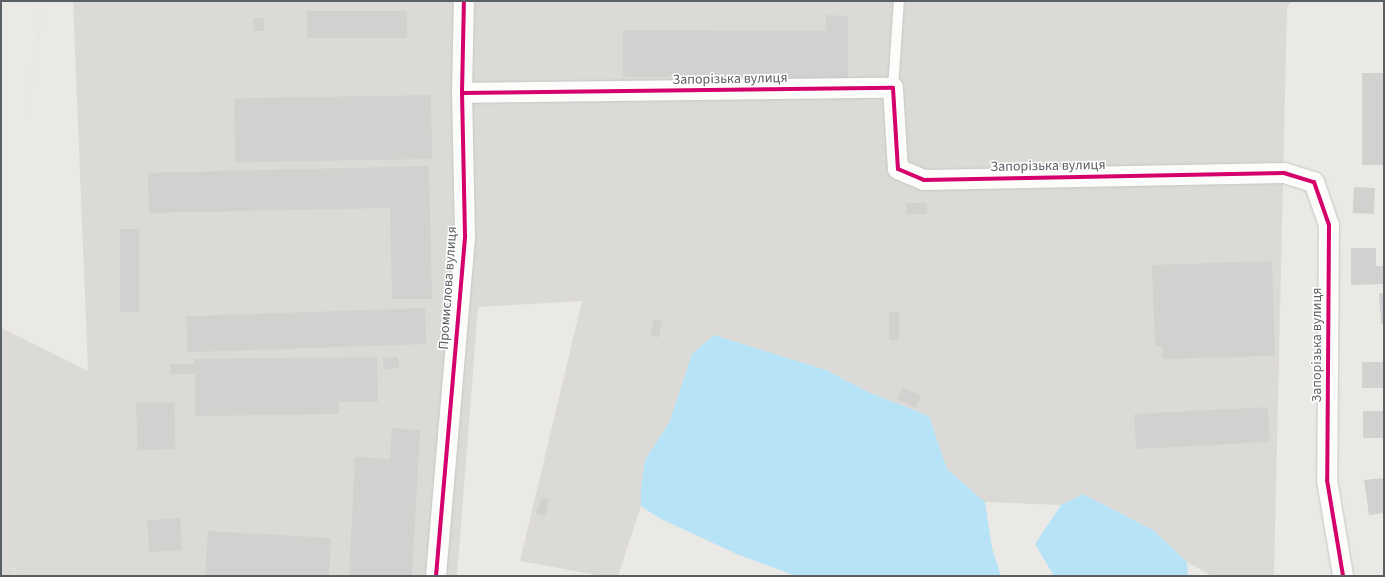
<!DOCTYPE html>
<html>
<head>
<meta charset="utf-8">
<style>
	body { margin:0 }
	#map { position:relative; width:1385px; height:577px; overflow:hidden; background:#ebe9e5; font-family:"Source Sans 3",sans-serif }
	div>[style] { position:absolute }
	.industrial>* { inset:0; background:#dcdad6 }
	.water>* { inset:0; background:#b7e3f7 }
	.building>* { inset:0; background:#d2d1cf; transform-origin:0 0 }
	.roads { filter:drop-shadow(0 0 1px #c6c6c6) drop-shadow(0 0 1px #c6c6c6) }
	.lane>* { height:10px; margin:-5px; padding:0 5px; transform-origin:5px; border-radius:5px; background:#fcfcfb }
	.street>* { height:20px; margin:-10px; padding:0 10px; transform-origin:10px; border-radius:10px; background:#fcfcfb }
	.rail>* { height:3px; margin-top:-1.5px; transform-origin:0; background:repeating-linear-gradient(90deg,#e2e2e2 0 1px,transparent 0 6px) }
	.cycleway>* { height:4px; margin:-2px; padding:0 2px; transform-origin:2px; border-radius:2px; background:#d6006c }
	span { translate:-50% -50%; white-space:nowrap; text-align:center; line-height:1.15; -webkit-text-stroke:3px #fff; paint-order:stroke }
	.street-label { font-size:14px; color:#5a5f63 }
	.frame { position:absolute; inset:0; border:2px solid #5a5f63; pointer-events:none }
</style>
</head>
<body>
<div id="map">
	<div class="industrial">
		<i style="clip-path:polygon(73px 1px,1292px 1px,1287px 7px,1274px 576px,1212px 576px,1187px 562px,1153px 530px,1083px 494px,1061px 505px,985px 502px,947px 469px,929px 416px,868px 392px,826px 370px,714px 335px,692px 354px,669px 423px,645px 460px,641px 487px,641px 506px,618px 576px,602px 576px,520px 561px,582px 301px,478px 307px,457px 576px,1px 576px,1px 328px,88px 371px)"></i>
	</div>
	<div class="water">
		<i style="clip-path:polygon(714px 335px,826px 370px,868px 392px,929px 416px,947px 469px,985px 502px,992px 548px,1001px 576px,796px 576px,739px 555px,659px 518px,641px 506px,641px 487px,645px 460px,669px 423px,692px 354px)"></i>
		<i style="clip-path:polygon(1083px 494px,1153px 530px,1187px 562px,1188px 576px,1054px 576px,1035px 544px,1061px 505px)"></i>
	</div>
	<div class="building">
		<i style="left:307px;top:11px;width:100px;height:27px"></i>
		<i style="clip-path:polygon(826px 15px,848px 16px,848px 86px,788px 85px,788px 78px,623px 77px,623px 30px,826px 31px)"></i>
		<i style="left:253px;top:18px;width:11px;height:13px"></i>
		<i style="left:1362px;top:73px;width:22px;height:92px"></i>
		<i style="left:431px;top:95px;width:64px;height:197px;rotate:89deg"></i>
		<i style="clip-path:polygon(429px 166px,432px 299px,392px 299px,390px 208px,149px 213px,148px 173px)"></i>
		<i style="left:1354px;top:187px;width:21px;height:26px;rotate:3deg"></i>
		<i style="left:906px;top:203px;width:21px;height:11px"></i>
		<i style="left:120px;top:229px;width:19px;height:83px"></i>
		<i style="clip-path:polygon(1351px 248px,1376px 248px,1376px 266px,1384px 266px,1384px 284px,1351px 285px)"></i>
		<i style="clip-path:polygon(1272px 261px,1275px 356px,1163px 359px,1162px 346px,1155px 346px,1152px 265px)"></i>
		<i style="clip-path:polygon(1379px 293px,1384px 293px,1384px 324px,1381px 324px)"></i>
		<i style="left:425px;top:308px;width:36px;height:239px;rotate:88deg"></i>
		<i style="left:889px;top:312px;width:10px;height:28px"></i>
		<i style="left:654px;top:319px;width:9px;height:17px;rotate:13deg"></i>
		<i style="clip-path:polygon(377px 357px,378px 402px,339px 402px,339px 414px,195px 416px,195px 374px,170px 374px,170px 364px,194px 364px,194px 359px)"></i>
		<i style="left:398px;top:357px;width:11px;height:15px;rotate:85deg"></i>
		<i style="left:1384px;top:362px;width:26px;height:22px;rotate:90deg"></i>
		<i style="left:903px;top:387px;width:20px;height:13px;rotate:27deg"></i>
		<i style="left:174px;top:402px;width:47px;height:38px;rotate:88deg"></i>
		<i style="left:1268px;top:407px;width:35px;height:134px;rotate:87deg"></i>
		<i style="left:1384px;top:411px;width:27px;height:21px;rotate:90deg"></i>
		<i style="clip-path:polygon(392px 428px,420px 430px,412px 576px,349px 576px,355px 457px,390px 459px)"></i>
		<i style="clip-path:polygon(1384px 478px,1384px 513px,1369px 515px,1364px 480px)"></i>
		<i style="clip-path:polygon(541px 497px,549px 498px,545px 516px,536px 514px)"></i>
		<i style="left:180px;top:518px;width:32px;height:33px;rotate:86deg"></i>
		<i style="clip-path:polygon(208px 531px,331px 538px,329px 576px,205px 576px)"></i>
	</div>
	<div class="roads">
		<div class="lane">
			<i style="left:893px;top:88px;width:87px;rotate:-86.1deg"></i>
		</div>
		<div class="street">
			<i style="left:462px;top:93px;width:431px;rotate:-0.7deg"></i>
			<i style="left:893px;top:88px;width:81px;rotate:86.5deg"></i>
			<i style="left:898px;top:169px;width:28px;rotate:23deg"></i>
			<i style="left:924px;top:180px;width:360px;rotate:-1.1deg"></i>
			<i style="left:1284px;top:173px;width:31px;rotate:17deg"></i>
			<i style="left:1314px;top:182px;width:46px;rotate:70.8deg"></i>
			<i style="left:1329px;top:225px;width:255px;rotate:90.4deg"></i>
			<i style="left:1327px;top:480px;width:97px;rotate:80.5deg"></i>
			<i style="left:436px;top:576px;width:342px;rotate:-85.1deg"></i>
			<i style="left:465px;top:235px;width:142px;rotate:-91.2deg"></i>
			<i style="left:462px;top:93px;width:92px;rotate:-88.8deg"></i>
		</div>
	</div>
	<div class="rail">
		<i style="left:26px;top:116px;width:116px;rotate:-81.6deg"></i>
		<i style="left:1px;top:497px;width:80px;rotate:79.2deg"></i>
	</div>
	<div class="cycleway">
		<i style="left:462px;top:93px;width:431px;rotate:-0.7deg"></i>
		<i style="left:893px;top:88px;width:81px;rotate:86.5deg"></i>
		<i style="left:898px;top:169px;width:28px;rotate:23deg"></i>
		<i style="left:924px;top:180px;width:360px;rotate:-1.1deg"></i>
		<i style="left:1284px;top:173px;width:31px;rotate:17deg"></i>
		<i style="left:1314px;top:182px;width:46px;rotate:70.8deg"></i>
		<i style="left:1329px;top:225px;width:255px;rotate:90.4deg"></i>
		<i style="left:1327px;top:480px;width:97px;rotate:80.5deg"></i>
		<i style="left:436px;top:576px;width:342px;rotate:-85.1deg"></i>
		<i style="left:465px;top:235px;width:142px;rotate:-91.2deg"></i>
		<i style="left:462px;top:93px;width:92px;rotate:-88.8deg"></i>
	</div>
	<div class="street-label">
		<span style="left:730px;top:79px;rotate:-1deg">Запорізька вулиця</span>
		<span style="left:1048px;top:166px;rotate:-1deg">Запорізька вулиця</span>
		<span style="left:448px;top:288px;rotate:-86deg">Промислова вулиця</span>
		<span style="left:1317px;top:345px;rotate:-90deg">Запорізька вулиця</span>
	</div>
	<div class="frame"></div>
</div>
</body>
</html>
